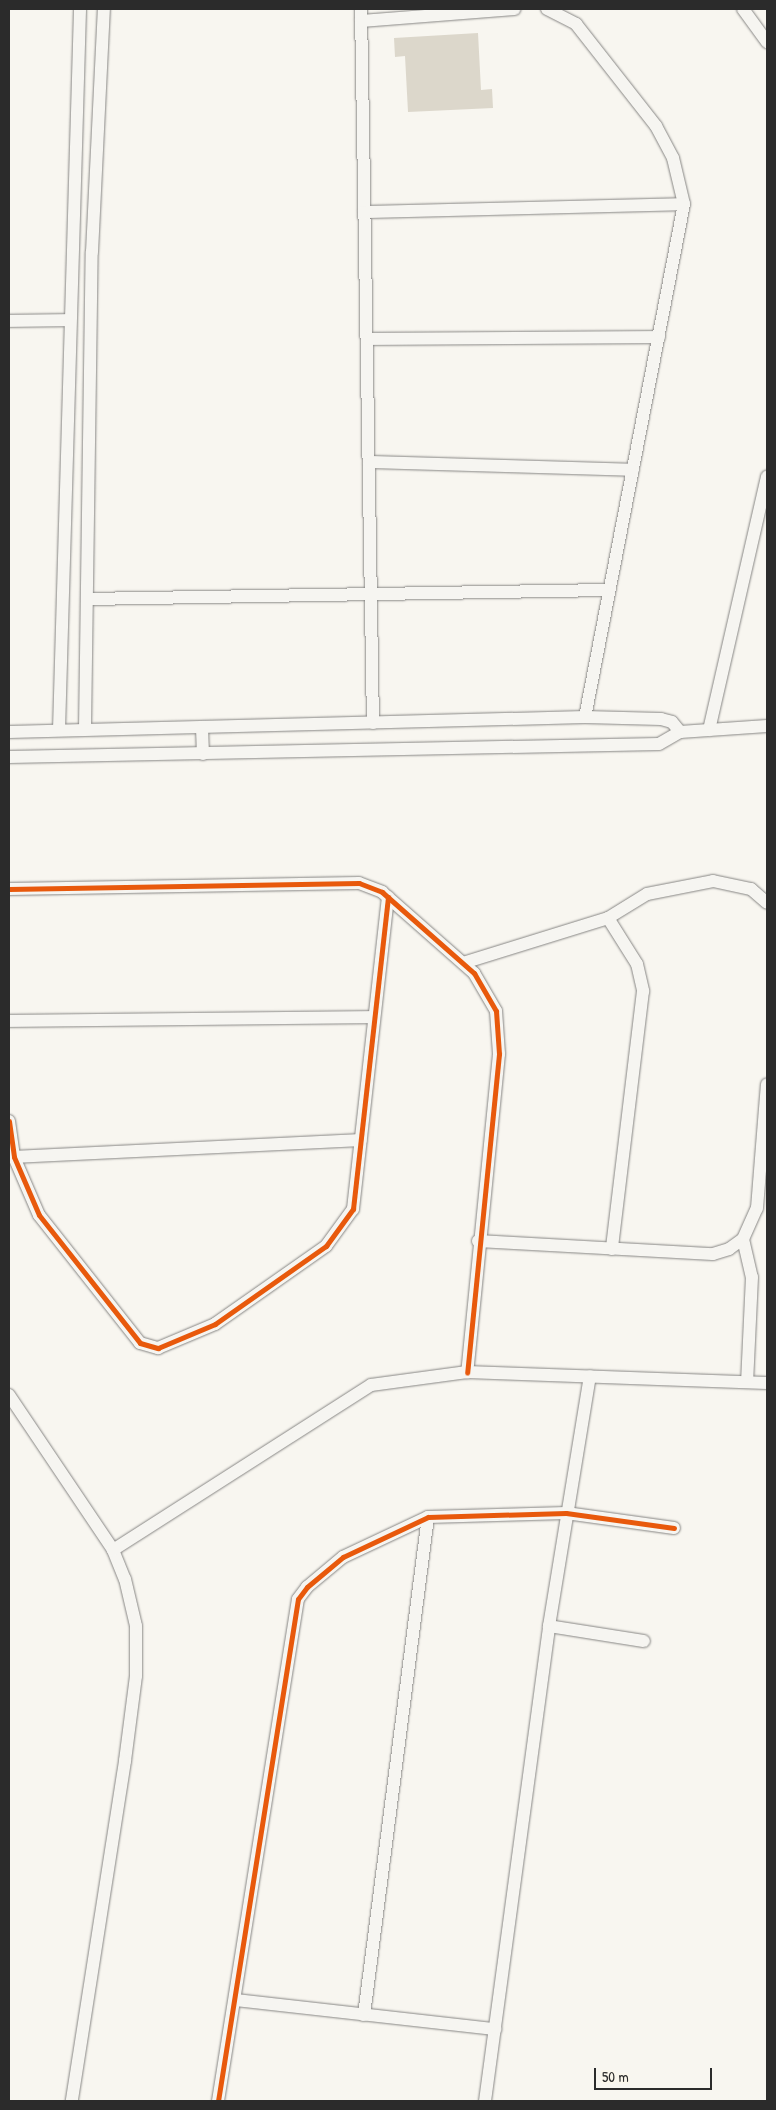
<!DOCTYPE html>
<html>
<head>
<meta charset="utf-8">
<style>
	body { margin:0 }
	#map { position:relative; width:776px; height:2110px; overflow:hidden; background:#f8f6f0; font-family:"Patrick Hand",sans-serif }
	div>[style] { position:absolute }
	.building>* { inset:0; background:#dcd7cb }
	.roads { filter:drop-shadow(0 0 1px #878684) drop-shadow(0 0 1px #878684) }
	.street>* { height:12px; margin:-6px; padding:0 6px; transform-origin:6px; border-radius:6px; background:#f6f5f1 }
	.cycleway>* { height:5px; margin:-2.5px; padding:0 2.5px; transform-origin:2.5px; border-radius:2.5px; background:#e8590c }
	span { translate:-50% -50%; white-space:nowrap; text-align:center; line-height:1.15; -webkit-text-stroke:5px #fbf7ec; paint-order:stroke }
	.frame { position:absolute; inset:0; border:10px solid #2b2b2b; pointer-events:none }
	.scale { position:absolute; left:594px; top:2068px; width:118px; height:22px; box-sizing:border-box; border:2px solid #2b2b2b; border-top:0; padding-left:6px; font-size:15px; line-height:18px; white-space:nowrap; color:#2b2b2b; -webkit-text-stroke:4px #fbf7ec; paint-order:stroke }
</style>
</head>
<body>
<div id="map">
	<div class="building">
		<i style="clip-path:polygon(478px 33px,481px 90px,492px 89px,493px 108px,408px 112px,405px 56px,395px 57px,394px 38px)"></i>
	</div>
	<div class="roads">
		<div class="street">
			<i style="left:361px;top:9px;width:714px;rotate:89.04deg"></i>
			<i style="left:547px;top:9px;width:33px;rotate:27deg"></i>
			<i style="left:576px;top:24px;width:130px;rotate:51.9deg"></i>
			<i style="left:656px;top:126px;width:36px;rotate:62deg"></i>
			<i style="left:673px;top:158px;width:47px;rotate:76.6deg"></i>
			<i style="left:684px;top:204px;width:522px;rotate:100.92deg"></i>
			<i style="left:743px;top:9px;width:41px;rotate:54deg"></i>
			<i style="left:361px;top:21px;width:154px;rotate:-4.5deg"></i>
			<i style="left:364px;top:212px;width:320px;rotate:-1.4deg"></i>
			<i style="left:9px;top:321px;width:61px;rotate:-0.9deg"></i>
			<i style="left:367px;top:339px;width:292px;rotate:-0.4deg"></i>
			<i style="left:369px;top:462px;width:264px;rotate:1.7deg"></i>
			<i style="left:87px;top:599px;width:522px;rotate:-0.99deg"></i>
			<i style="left:202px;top:727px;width:27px;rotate:88deg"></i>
			<i style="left:85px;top:729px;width:477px;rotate:-89.2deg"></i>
			<i style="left:92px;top:252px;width:243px;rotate:-87.2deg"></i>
			<i style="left:59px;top:730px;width:721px;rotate:-88.33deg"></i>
			<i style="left:709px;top:730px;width:260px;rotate:-77.1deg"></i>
			<i style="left:9px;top:732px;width:576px;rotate:-1.49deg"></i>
			<i style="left:585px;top:717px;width:76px;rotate:1.5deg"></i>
			<i style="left:661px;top:719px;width:11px;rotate:15deg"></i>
			<i style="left:672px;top:722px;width:13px;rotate:51deg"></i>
			<i style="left:680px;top:732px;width:87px;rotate:-3.9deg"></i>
			<i style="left:9px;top:757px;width:650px;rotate:-1.15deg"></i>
			<i style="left:659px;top:744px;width:24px;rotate:-30deg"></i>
			<i style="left:9px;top:889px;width:350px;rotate:-1deg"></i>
			<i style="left:359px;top:883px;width:25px;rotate:21deg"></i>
			<i style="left:382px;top:892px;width:123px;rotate:41.4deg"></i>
			<i style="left:474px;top:973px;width:44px;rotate:59.9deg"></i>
			<i style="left:496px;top:1011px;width:43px;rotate:86deg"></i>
			<i style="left:499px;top:1054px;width:320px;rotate:95.7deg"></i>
			<i style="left:608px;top:918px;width:54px;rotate:57.8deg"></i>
			<i style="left:637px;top:964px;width:28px;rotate:77deg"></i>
			<i style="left:643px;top:991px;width:260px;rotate:96.9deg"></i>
			<i style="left:463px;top:963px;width:152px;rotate:-17.2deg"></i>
			<i style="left:608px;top:918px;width:46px;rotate:-31.6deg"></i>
			<i style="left:647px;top:894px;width:67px;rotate:-11.1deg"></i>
			<i style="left:713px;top:881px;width:39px;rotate:12deg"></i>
			<i style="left:751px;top:889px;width:21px;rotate:41deg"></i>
			<i style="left:9px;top:1021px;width:365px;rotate:-0.6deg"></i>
			<i style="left:9px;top:1121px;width:36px;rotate:82deg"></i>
			<i style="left:14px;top:1157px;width:63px;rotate:66.7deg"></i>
			<i style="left:39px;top:1215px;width:163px;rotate:51.7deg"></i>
			<i style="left:140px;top:1343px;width:19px;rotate:16deg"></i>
			<i style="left:158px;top:1348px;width:62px;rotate:-22.8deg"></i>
			<i style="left:215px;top:1324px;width:136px;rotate:-35.1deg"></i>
			<i style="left:326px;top:1246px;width:46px;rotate:-53.9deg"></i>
			<i style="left:353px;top:1209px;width:314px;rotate:-83.6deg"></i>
			<i style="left:14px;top:1157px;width:347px;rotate:-2.8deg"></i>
			<i style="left:743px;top:1239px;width:39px;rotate:77deg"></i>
			<i style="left:752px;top:1277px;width:105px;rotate:92.7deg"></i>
			<i style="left:478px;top:1241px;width:235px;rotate:3.2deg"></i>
			<i style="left:713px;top:1254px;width:17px;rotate:-17deg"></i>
			<i style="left:729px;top:1249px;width:17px;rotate:-36deg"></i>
			<i style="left:743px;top:1239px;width:34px;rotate:-66deg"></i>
			<i style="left:757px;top:1208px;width:124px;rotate:-85.4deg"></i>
			<i style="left:9px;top:1395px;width:187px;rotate:56.1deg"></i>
			<i style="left:113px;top:1550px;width:31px;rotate:68deg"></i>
			<i style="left:125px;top:1579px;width:48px;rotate:76.8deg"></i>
			<i style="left:136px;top:1626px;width:50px;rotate:90deg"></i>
			<i style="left:136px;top:1676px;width:86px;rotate:97.4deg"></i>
			<i style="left:125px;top:1761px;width:344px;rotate:98.9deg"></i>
			<i style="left:113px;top:1550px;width:306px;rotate:-32.6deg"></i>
			<i style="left:371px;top:1385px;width:97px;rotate:-7.7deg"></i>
			<i style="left:467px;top:1372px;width:300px;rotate:2.1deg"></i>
			<i style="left:549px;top:1626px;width:96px;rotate:9deg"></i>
			<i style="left:235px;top:2000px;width:262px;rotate:6.4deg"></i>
			<i style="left:364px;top:2015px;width:502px;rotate:-82.68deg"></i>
			<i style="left:218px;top:2101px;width:508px;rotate:-80.95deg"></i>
			<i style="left:298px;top:1599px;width:15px;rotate:-53deg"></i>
			<i style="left:307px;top:1587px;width:47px;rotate:-39.8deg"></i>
			<i style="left:343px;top:1557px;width:94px;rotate:-25.2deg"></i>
			<i style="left:428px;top:1517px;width:138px;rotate:-1.7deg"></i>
			<i style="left:566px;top:1513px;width:109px;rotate:7.9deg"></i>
			<i style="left:485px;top:2101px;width:479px;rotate:-82.3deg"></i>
			<i style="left:549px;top:1626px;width:253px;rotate:-80.7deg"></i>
		</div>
	</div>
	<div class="cycleway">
		<i style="left:9px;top:889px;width:350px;rotate:-1deg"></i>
		<i style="left:359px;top:883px;width:25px;rotate:21deg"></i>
		<i style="left:382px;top:892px;width:123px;rotate:41.4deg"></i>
		<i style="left:474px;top:973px;width:44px;rotate:59.9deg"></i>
		<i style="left:496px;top:1011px;width:43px;rotate:86deg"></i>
		<i style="left:499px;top:1054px;width:320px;rotate:95.7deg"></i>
		<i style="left:9px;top:1121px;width:36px;rotate:82deg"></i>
		<i style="left:14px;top:1157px;width:63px;rotate:66.7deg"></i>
		<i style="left:39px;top:1215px;width:163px;rotate:51.7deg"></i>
		<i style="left:140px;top:1343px;width:19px;rotate:16deg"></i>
		<i style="left:158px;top:1348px;width:62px;rotate:-22.8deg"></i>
		<i style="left:215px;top:1324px;width:136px;rotate:-35.1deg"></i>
		<i style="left:326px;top:1246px;width:46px;rotate:-53.9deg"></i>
		<i style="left:353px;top:1209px;width:314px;rotate:-83.6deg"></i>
		<i style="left:218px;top:2101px;width:508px;rotate:-80.95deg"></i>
		<i style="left:298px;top:1599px;width:15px;rotate:-53deg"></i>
		<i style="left:307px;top:1587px;width:47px;rotate:-39.8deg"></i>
		<i style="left:343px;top:1557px;width:94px;rotate:-25.2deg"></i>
		<i style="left:428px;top:1517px;width:138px;rotate:-1.7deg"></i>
		<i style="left:566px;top:1513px;width:109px;rotate:7.9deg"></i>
	</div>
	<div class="frame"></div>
	<div class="scale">50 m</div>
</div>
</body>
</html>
